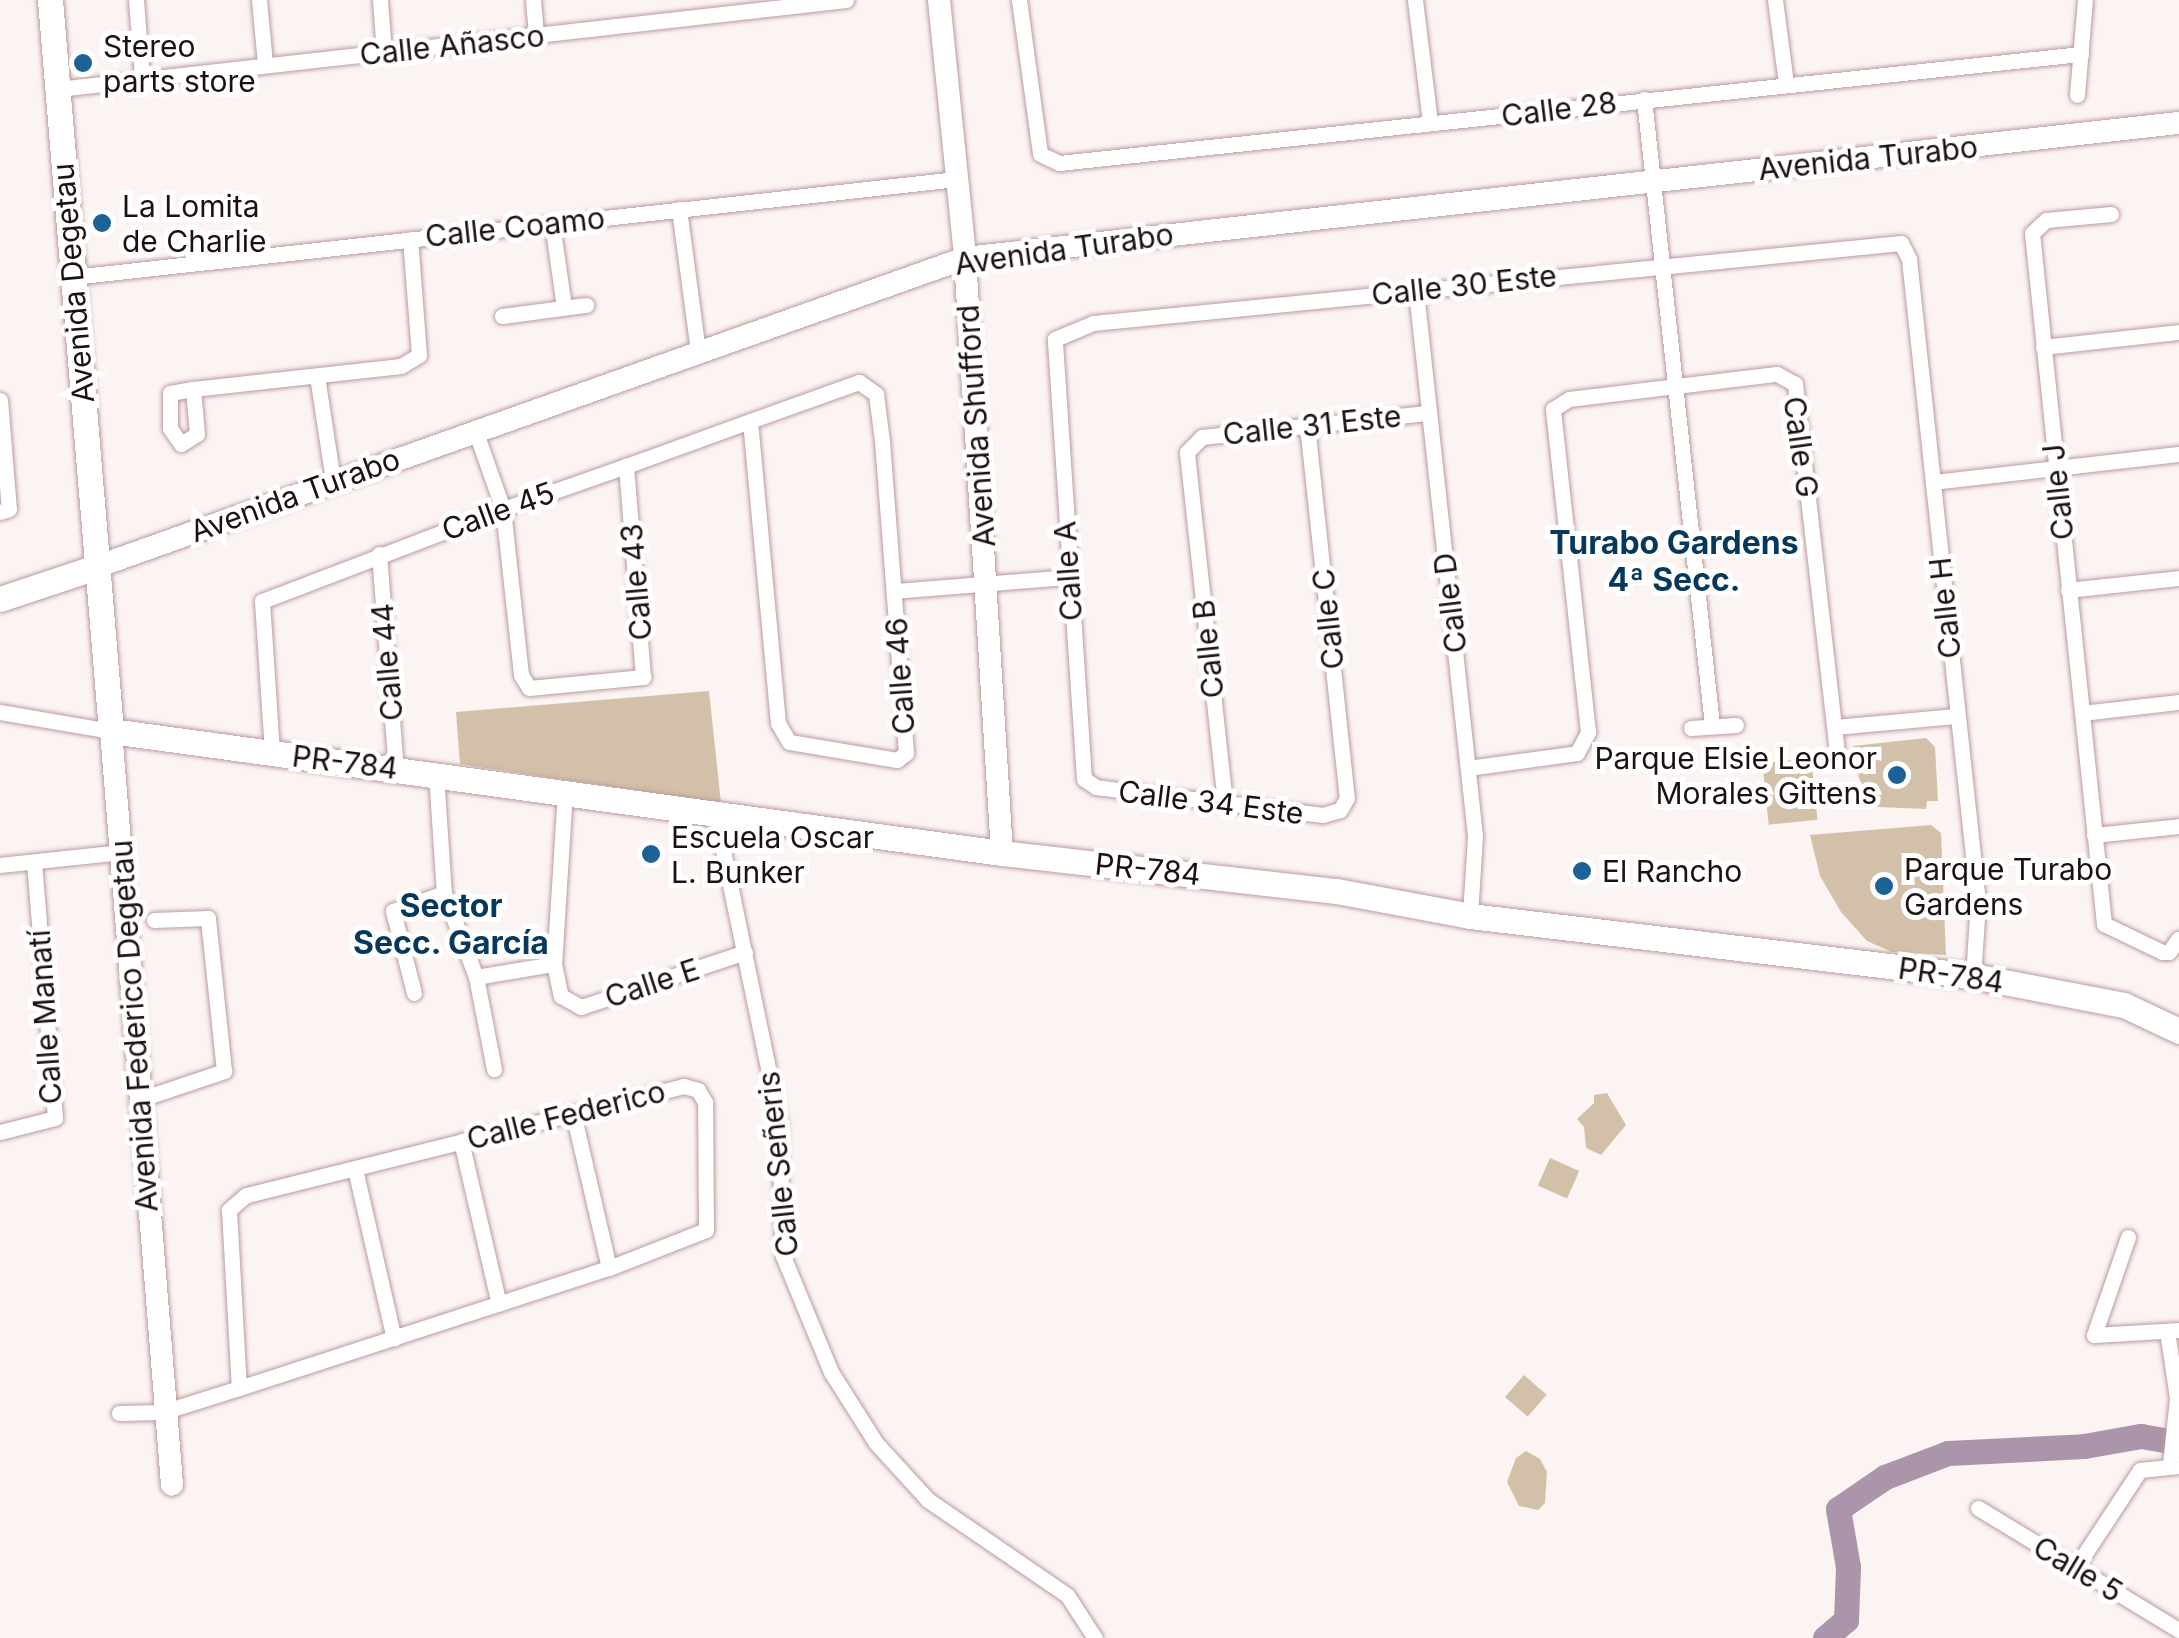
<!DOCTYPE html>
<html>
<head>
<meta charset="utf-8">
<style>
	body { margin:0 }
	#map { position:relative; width:2179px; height:1638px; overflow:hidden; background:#fbf4f3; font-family:Inter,sans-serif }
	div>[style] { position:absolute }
	.green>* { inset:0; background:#d3c0a8; transform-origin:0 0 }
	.river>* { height:25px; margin:-12.5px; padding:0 12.5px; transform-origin:12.5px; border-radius:12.5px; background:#ab95ab }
	.roads { filter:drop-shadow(0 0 2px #bc9a9a) drop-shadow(0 0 2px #bc9a9a) }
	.street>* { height:15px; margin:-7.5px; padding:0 7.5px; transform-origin:7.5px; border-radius:7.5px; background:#fff }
	.secondary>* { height:22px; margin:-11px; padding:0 11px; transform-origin:11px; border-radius:11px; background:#fff }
	.primary>* { height:25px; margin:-12.5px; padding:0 12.5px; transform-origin:12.5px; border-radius:12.5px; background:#fff }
	.dots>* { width:28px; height:28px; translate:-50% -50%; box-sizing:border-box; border:5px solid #fff; border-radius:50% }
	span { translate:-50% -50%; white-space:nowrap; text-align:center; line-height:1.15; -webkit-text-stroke:10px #fff; paint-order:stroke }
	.street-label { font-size:30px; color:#1c1010 }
	.poi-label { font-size:30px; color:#1c1010 }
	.left { translate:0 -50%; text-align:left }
	.right { translate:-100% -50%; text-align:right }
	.neighbourhood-label { font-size:32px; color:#06385c; font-weight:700 }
</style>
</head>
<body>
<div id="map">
	<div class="green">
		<i style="clip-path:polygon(709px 691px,721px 803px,460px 764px,456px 712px)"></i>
		<i style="clip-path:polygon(1926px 738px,1935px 747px,1938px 801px,1927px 801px,1926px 809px,1878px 807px,1859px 779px,1853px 746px)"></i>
		<i style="left:1811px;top:758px;width:62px;height:49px;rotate:84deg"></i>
		<i style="clip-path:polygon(1931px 825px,1941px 833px,1946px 955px,1892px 952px,1867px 941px,1841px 912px,1820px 876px,1810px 835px)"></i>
		<i style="clip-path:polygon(1607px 1093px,1626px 1125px,1601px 1155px,1586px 1148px,1584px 1127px,1577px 1119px,1594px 1103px,1594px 1095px)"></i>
		<i style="left:1550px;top:1158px;width:32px;height:30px;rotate:24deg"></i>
		<i style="left:1524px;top:1375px;width:30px;height:29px;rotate:41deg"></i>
		<i style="clip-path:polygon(1526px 1451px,1540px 1459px,1547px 1472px,1545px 1503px,1538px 1510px,1519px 1506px,1507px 1482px,1516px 1458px)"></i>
	</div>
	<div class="river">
		<i style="left:1825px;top:1638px;width:28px;rotate:-41deg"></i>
		<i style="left:1846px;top:1620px;width:53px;rotate:-87.8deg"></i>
		<i style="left:1848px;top:1567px;width:59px;rotate:-99.8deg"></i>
		<i style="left:1838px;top:1509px;width:57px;rotate:-34.2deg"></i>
		<i style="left:1885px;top:1477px;width:67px;rotate:-20.9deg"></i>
		<i style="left:1948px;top:1453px;width:136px;rotate:-2.9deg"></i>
		<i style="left:2084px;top:1446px;width:58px;rotate:-10deg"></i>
		<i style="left:2141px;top:1436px;width:39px;rotate:10deg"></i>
	</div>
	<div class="roads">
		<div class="street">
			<i style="left:136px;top:0;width:78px;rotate:85.6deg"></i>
			<i style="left:259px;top:0;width:64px;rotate:84.6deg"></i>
			<i style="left:380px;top:0;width:53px;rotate:85.7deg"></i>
			<i style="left:533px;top:0;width:35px;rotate:85deg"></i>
			<i style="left:1019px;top:0;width:155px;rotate:82.2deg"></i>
			<i style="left:1040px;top:154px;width:21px;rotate:25deg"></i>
			<i style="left:1059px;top:163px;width:1028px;rotate:-6.09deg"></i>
			<i style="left:1415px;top:0;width:124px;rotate:83deg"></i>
			<i style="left:1775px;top:0;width:85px;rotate:82.5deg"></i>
			<i style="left:58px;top:89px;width:793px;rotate:-6.44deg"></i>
			<i style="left:2077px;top:95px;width:95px;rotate:-85.2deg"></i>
			<i style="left:1644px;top:99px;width:630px;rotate:83.8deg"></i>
			<i style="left:679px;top:209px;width:143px;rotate:82.4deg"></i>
			<i style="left:2111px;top:214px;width:65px;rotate:174.7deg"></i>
			<i style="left:2046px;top:220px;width:19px;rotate:137deg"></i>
			<i style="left:2032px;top:233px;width:695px;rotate:84.05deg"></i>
			<i style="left:2104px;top:924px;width:64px;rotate:25.8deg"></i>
			<i style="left:2162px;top:952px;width:7px"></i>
			<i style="left:2169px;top:952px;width:16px;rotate:-55deg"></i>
			<i style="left:552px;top:223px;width:85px;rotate:81.9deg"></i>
			<i style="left:73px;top:277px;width:889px;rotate:-6.33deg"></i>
			<i style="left:1416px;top:291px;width:548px;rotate:83.82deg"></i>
			<i style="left:1475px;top:836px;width:80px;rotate:93.6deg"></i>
			<i style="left:502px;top:316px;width:85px;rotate:-7.5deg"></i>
			<i style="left:2043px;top:347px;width:137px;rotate:-6.3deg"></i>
			<i style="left:317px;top:376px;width:106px;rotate:81.3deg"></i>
			<i style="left:193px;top:389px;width:209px;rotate:-6.3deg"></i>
			<i style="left:401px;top:366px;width:21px;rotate:-31deg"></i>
			<i style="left:419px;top:355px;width:116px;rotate:-94.4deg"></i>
			<i style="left:193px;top:389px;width:45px;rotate:84.9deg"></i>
			<i style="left:197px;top:434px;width:19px;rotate:148deg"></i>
			<i style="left:181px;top:444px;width:19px;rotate:-125deg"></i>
			<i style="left:170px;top:428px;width:35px;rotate:-90deg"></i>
			<i style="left:170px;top:393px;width:23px;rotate:-10deg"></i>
			<i style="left:0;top:400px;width:109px;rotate:85.3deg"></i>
			<i style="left:9px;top:509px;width:9px;rotate:162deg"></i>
			<i style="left:1307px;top:425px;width:375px;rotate:83.9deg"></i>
			<i style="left:1347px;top:798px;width:14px;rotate:120deg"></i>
			<i style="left:1340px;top:810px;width:18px;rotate:164deg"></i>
			<i style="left:1323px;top:815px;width:229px;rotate:-173deg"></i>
			<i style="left:1096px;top:787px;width:14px;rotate:-146deg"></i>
			<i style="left:1084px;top:779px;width:441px;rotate:-93.8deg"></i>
			<i style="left:1055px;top:339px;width:41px;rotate:-22.8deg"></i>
			<i style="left:1093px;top:323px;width:812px;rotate:-5.65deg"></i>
			<i style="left:1901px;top:243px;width:18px;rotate:63deg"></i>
			<i style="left:1909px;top:259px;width:648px;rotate:83.88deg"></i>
			<i style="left:1978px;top:903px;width:73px;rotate:93.9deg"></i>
			<i style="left:475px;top:430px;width:84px;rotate:70.5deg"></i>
			<i style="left:503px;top:509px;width:167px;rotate:83.8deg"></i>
			<i style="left:521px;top:675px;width:15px;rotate:58deg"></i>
			<i style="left:529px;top:688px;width:115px;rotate:-5.5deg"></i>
			<i style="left:643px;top:677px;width:212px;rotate:-94.6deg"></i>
			<i style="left:1933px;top:482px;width:248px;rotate:-6.5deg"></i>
			<i style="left:379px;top:554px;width:216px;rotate:85.5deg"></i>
			<i style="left:2068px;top:590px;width:112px;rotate:-6.2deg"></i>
			<i style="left:894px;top:591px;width:175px;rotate:-4.6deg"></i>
			<i style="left:0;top:712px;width:113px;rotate:9.7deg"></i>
			<i style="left:2082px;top:713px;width:98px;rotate:-6.5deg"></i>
			<i style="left:1835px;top:727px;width:121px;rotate:-5.2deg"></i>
			<i style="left:1691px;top:728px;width:45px;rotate:-3.8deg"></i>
			<i style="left:272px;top:752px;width:151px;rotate:-93.8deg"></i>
			<i style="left:262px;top:601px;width:258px;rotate:-20.9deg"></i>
			<i style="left:503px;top:509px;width:130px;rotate:-19.3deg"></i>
			<i style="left:626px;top:466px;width:132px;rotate:-19.9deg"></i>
			<i style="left:750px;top:421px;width:116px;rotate:-19.7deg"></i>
			<i style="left:859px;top:382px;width:21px;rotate:35deg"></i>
			<i style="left:876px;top:394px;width:47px;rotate:82.7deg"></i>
			<i style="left:882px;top:441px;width:313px;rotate:85.6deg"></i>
			<i style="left:906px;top:753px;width:11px;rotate:142deg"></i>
			<i style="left:897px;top:760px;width:109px;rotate:-170.5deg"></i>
			<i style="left:789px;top:742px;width:22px;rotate:-120deg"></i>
			<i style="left:778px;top:723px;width:303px;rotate:-95.3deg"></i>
			<i style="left:1468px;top:768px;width:110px;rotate:-7.8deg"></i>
			<i style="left:1577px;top:753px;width:24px;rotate:-62deg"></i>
			<i style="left:1588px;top:732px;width:325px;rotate:-96.2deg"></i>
			<i style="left:1553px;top:409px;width:19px;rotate:-32deg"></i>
			<i style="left:1569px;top:399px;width:209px;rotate:-6.9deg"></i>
			<i style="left:1777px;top:374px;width:21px;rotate:29deg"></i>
			<i style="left:1795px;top:384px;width:369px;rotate:83.5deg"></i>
			<i style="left:436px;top:774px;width:119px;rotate:86.2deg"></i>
			<i style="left:444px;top:893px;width:90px;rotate:69.1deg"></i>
			<i style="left:476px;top:977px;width:94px;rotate:78.9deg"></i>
			<i style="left:565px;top:791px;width:173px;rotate:93.6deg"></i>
			<i style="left:554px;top:964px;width:33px;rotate:78deg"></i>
			<i style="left:561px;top:996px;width:23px;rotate:29deg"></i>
			<i style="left:581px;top:1007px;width:173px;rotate:-18.5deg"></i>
			<i style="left:1225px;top:803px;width:353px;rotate:-96.2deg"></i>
			<i style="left:1187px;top:452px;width:21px;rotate:-45deg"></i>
			<i style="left:1202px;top:437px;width:225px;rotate:-6.1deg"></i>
			<i style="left:715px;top:812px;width:317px;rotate:78.3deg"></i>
			<i style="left:779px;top:1122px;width:134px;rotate:88.3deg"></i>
			<i style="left:783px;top:1256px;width:126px;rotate:67.5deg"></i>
			<i style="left:831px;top:1372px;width:84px;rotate:57.6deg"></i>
			<i style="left:876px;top:1443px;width:77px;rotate:47.6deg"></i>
			<i style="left:928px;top:1500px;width:168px;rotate:34.4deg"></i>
			<i style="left:1067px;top:1595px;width:51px;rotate:56.9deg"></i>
			<i style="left:2094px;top:835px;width:85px;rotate:-6deg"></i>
			<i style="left:0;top:865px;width:122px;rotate:-6.1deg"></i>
			<i style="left:476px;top:977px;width:79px;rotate:-9.5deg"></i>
			<i style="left:414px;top:993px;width:85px;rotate:-104.4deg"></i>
			<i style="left:393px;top:911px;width:54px;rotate:-19.4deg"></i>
			<i style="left:141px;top:1099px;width:88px;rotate:-18.6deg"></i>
			<i style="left:224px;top:1071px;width:154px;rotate:-96deg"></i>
			<i style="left:208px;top:918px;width:54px;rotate:177.9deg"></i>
			<i style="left:573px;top:1113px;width:159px;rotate:76.9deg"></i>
			<i style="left:0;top:1132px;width:57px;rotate:-14.3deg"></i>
			<i style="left:55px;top:1118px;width:257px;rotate:-94.7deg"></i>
			<i style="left:461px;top:1141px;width:167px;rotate:76.9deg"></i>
			<i style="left:355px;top:1169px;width:174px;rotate:77.1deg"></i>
			<i style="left:2128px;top:1237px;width:104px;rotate:109.1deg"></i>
			<i style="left:2094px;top:1335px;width:85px;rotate:-3.4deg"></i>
			<i style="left:2167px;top:1331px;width:68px;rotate:81.5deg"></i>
			<i style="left:2177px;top:1398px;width:67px;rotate:96deg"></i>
			<i style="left:119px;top:1413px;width:44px;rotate:-1.3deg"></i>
			<i style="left:163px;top:1412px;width:80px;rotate:-17.5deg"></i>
			<i style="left:239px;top:1388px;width:389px;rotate:-18deg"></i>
			<i style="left:609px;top:1268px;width:104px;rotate:-21.4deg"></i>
			<i style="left:706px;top:1230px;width:128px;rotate:-90.4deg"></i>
			<i style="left:705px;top:1102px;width:14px;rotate:-120deg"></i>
			<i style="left:698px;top:1090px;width:15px;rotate:-164deg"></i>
			<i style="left:684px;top:1086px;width:451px;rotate:166deg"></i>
			<i style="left:246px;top:1195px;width:23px;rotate:139deg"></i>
			<i style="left:229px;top:1210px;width:178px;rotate:86.8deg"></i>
			<i style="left:1978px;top:1508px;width:235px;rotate:31.3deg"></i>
			<i style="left:2076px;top:1567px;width:116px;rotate:-56.6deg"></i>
			<i style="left:2140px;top:1470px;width:39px;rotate:-6deg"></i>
		</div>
		<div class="secondary">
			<i style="left:939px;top:0;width:259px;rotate:84.2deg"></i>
			<i style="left:965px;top:258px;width:596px;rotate:86.44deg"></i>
			<i style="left:96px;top:567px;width:922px;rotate:-19.57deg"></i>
			<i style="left:965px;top:258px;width:1221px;rotate:-6.35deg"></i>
			<i style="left:111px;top:731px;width:756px;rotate:85.37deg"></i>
		</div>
		<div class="primary">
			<i style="left:50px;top:0;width:734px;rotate:85.23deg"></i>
			<i style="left:111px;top:731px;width:899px;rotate:7.8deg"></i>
			<i style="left:1002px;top:853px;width:337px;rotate:6.5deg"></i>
			<i style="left:1337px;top:891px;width:135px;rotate:10.6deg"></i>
			<i style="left:1470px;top:916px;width:507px;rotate:6.8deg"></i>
			<i style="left:1973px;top:976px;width:154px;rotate:10.9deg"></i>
			<i style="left:2124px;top:1005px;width:61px;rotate:25.3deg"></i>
			<i style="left:0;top:599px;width:101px;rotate:-18.4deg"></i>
		</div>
	</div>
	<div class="dots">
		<i style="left:83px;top:63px;background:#1c6296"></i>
		<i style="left:102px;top:223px;background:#1c6296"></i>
		<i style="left:1897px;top:775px;background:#1c6296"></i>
		<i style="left:651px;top:854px;background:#1c6296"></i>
		<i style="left:1582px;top:871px;background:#1c6296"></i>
		<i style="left:1884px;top:886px;background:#1c6296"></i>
	</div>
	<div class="street-label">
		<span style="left:452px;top:45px;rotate:-6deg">Calle Añasco</span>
		<span style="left:1559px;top:109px;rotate:-7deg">Calle 28</span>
		<span style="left:1868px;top:158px;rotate:-6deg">Avenida Turabo</span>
		<span style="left:515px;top:227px;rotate:-6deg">Calle Coamo</span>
		<span style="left:1064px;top:249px;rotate:-8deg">Avenida Turabo</span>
		<span style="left:73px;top:283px;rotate:-95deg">Avenida Degetau</span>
		<span style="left:1464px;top:285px;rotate:-6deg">Calle 30 Este</span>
		<span style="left:1312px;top:425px;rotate:-6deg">Calle 31 Este</span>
		<span style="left:976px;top:426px;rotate:-94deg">Avenida Shufford</span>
		<span style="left:1801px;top:447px;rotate:82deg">Calle G</span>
		<span style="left:2058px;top:492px;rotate:-96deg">Calle J</span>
		<span style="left:295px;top:495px;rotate:-20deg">Avenida Turabo</span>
		<span style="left:498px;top:511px;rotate:-20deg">Calle 45</span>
		<span style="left:1068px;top:571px;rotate:-94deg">Calle A</span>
		<span style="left:636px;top:582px;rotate:-95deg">Calle 43</span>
		<span style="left:1450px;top:603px;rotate:-97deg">Calle D</span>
		<span style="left:1945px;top:608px;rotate:-96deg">Calle H</span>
		<span style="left:1328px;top:619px;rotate:-96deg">Calle C</span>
		<span style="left:1208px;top:649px;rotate:-96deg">Calle B</span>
		<span style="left:387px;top:662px;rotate:-95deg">Calle 44</span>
		<span style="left:900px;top:676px;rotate:-94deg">Calle 46</span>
		<span style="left:345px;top:762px;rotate:7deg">PR-784</span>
		<span style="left:1211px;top:802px;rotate:7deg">Calle 34 Este</span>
		<span style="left:1148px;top:869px;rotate:6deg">PR-784</span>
		<span style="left:1951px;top:975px;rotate:8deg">PR-784</span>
		<span style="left:652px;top:983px;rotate:-18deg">Calle E</span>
		<span style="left:45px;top:1017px;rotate:-94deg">Calle Manatí</span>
		<span style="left:134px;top:1026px;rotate:-94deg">Avenida Federico Degetau</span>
		<span style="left:566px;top:1115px;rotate:-14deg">Calle Federico</span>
		<span style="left:778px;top:1164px;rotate:-96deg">Calle Señeris</span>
		<span style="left:2078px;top:1569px;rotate:31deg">Calle 5</span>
	</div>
	<div class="poi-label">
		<span class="left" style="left:103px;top:63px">Stereo<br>parts store</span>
		<span class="left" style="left:122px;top:223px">La Lomita<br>de Charlie</span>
		<span class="right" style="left:1877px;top:775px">Parque Elsie Leonor<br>Morales Gittens</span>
		<span class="left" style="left:671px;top:854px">Escuela Oscar<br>L. Bunker</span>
		<span class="left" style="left:1904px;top:886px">Parque Turabo<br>Gardens</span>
		<span class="left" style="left:1602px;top:871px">El Rancho</span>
	</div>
	<div class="neighbourhood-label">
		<span style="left:1674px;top:562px">Turabo Gardens<br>4ª Secc.</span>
		<span style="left:451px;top:925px">Sector<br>Secc. García</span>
	</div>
</div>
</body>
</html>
